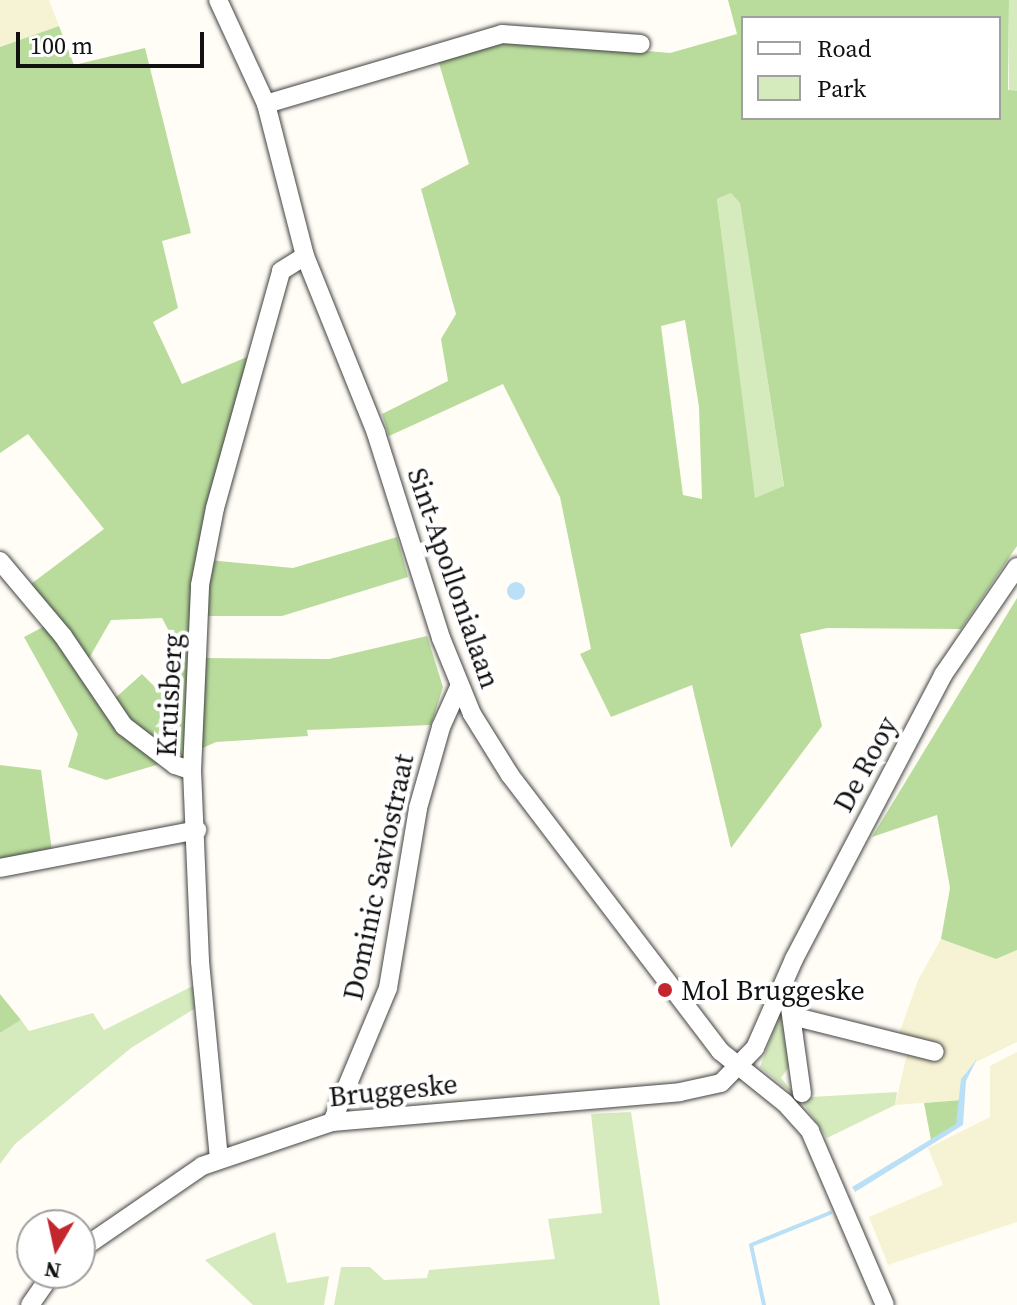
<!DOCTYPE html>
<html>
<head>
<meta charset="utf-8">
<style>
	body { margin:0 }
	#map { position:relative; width:1017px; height:1305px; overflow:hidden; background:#fffdf5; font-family:"Source Serif 4",serif }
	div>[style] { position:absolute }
	.farmland>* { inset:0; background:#f6f3d4 }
	.green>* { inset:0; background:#d5ebbd; transform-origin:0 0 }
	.forest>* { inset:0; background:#b9dc9c }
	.water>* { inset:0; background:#b9e0f7 }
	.round { border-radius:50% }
	.stream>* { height:4px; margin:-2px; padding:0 2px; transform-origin:2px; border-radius:2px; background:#b9e0f7 }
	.roads { filter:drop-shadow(0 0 2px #444) drop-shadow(0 0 2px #444) }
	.minor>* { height:18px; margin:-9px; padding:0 9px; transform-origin:9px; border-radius:9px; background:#fff }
	.dots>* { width:22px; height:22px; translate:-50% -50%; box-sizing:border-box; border:4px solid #fff; border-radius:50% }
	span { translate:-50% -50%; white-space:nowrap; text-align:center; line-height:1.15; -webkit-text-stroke:8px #fff; paint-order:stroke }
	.street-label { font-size:28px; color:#111 }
	.poi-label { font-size:28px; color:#111 }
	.left { translate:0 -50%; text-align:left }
	.legend { position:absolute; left:741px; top:16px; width:260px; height:104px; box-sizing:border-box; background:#fff; border:2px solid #a0a0a0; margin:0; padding:10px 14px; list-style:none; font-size:24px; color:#111 }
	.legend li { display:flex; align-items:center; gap:16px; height:40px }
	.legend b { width:40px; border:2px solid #a0a0a0 }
	.north { position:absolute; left:16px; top:1209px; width:80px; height:80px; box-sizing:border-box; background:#fff; border:2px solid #a0a0a0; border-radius:50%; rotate:189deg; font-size:22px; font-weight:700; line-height:32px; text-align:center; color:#111 }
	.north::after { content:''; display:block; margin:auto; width:28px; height:36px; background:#c4262e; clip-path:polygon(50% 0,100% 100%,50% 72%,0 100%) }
	.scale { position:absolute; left:16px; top:32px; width:188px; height:36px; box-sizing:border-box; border:4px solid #111; border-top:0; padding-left:10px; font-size:24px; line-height:28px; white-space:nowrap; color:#111; -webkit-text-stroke:6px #fff; paint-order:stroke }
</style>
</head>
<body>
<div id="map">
	<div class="farmland">
		<i style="clip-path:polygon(0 0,49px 0,59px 26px,0 47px)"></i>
		<i style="clip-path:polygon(941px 939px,996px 959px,1017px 950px,1017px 1042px,974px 1063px,965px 1073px,962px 1100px,895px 1105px,908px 1050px,895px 1046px,918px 980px)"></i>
		<i style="clip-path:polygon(1017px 1052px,1017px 1222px,888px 1265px,869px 1217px,943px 1185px,928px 1148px,990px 1117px,990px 1066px)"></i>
	</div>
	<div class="green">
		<i style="left:1009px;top:0;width:8px;height:91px"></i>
		<i style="clip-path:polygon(731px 193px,740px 202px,784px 487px,754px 499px,717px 199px)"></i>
		<i style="clip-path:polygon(199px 983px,202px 1004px,131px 1048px,15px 1144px,0 1164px,0 1033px,21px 1020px,29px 1031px,93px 1013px,104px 1030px)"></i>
		<i style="clip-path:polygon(779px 1016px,787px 1020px,791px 1064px,781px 1078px,798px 1098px,760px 1067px)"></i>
		<i style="clip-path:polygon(897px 1092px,895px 1105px,827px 1138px,803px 1103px,811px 1097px)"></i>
		<i style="clip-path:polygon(631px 1112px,660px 1305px,334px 1305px,341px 1267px,370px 1267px,384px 1280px,427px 1278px,429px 1270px,555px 1259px,548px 1219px,602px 1213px,591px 1114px)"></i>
		<i style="clip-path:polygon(275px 1232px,287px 1283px,329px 1276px,324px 1305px,253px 1305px,205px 1260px)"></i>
	</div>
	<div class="forest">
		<i style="clip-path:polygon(evenodd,728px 0,1009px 0,1008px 90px,1017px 91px,1017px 546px,961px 629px,827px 628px,800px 634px,822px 726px,731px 848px,692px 685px,611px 717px,580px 654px,591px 649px,560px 497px,503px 384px,389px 436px,382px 414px,448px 381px,441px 339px,456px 314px,421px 189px,469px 164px,438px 60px,514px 39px,670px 53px,737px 34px,728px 0,743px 18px,999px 18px,999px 118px,743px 118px,743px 18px,728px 0,731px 193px,740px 203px,784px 486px,755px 498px,717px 199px,731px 193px,728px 0,685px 320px,699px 407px,702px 499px,683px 495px,661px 326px,685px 320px)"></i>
		<i style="clip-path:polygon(59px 26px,74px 65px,145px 48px,191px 233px,162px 241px,178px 308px,153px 322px,182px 384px,252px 355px,209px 517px,186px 761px,147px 739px,113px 700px,142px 674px,157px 689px,170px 679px,172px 637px,162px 618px,111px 620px,88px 660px,31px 584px,104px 529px,28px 434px,0 453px,0 47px)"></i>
		<i style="clip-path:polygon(397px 537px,408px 577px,282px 616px,204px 616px,208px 560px,293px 568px)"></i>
		<i style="clip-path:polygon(1017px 598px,1017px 950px,996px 959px,941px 939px,950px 888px,937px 815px,872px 837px)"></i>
		<i style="clip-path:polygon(45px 626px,163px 763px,106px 780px,68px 767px,78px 734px,24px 637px)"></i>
		<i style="clip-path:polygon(427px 636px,443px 687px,431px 725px,307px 730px,308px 736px,216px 742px,198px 750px,205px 658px,329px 659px)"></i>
		<i style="clip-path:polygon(0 765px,41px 770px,52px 851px,0 861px)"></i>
		<i style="clip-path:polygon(0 994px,21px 1020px,0 1033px)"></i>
		<i style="clip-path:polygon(962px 1100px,957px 1125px,931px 1140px,924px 1103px)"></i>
	</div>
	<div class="water">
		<i class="round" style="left:507px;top:582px;width:18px;height:18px"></i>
		<i style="clip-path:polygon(977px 1059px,966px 1081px,963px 1125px,855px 1192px,852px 1187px,956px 1124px,961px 1079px)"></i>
	</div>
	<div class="stream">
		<i style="left:764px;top:1305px;width:61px;rotate:-102.2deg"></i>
		<i style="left:751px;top:1245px;width:85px;rotate:-22.1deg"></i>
	</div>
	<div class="roads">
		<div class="minor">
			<i style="left:218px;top:0;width:115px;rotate:65.2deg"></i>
			<i style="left:266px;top:104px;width:157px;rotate:75.6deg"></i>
			<i style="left:305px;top:256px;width:191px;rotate:68.1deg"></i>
			<i style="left:376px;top:433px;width:215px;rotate:72.4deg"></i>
			<i style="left:441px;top:638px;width:82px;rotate:67.8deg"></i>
			<i style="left:472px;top:714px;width:72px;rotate:58.1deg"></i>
			<i style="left:510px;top:775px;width:347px;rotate:52.7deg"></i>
			<i style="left:720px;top:1051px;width:83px;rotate:38.7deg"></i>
			<i style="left:785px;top:1103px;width:38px;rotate:48deg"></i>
			<i style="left:810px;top:1131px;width:189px;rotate:66.7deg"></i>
			<i style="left:266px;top:104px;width:246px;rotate:-16.5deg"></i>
			<i style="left:502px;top:34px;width:139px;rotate:4.1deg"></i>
			<i style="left:0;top:561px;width:98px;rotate:50deg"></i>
			<i style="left:63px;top:636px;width:109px;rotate:55.9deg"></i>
			<i style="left:124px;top:726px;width:64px;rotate:37.4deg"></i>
			<i style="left:175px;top:765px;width:18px;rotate:19deg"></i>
			<i style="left:0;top:868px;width:201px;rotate:-10.9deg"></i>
			<i style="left:790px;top:1008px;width:86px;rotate:82deg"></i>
			<i style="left:792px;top:1016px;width:147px;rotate:14.1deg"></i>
			<i style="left:332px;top:1122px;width:145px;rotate:-67.3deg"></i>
			<i style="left:388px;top:988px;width:182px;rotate:-80.5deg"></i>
			<i style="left:418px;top:808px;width:84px;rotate:-74.1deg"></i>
			<i style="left:441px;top:727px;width:44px;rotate:-65.8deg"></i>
			<i style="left:219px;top:1159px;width:199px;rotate:-95.5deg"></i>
			<i style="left:200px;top:961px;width:190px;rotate:-92.4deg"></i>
			<i style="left:192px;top:771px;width:186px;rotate:-87.5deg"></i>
			<i style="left:200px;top:585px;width:78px;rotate:-79deg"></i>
			<i style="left:215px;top:508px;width:246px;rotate:-74.4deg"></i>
			<i style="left:281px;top:271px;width:28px;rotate:-32deg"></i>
			<i style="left:80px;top:1250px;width:148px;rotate:-34.5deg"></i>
			<i style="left:202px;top:1166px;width:137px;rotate:-18.7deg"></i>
			<i style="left:332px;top:1122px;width:349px;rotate:-4.9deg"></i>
			<i style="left:680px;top:1092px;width:42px;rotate:-12.4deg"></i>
			<i style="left:721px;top:1083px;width:49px;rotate:-45.8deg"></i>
			<i style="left:755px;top:1048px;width:97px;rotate:-66.3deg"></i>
			<i style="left:794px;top:959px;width:321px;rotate:-62.3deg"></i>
			<i style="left:943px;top:675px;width:131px;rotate:-55.6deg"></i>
			<i style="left:30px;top:1305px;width:39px;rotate:-55deg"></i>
		</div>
	</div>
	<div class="dots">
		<i style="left:665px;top:990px;background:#c4262e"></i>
	</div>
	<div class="street-label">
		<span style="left:454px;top:578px;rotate:71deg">Sint-Apollonialaan</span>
		<span style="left:169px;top:695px;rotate:-87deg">Kruisberg</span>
		<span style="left:865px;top:764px;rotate:-62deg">De Rooy</span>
		<span style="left:378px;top:877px;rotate:-78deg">Dominic Saviostraat</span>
		<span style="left:393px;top:1090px;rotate:-6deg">Bruggeske</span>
	</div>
	<div class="poi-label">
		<span class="left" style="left:681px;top:990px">Mol Bruggeske</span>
	</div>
	<ul class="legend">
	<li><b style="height:10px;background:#fff"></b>Road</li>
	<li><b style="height:22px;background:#d5ebbd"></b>Park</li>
	</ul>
	<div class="north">N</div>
	<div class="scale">100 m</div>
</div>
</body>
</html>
